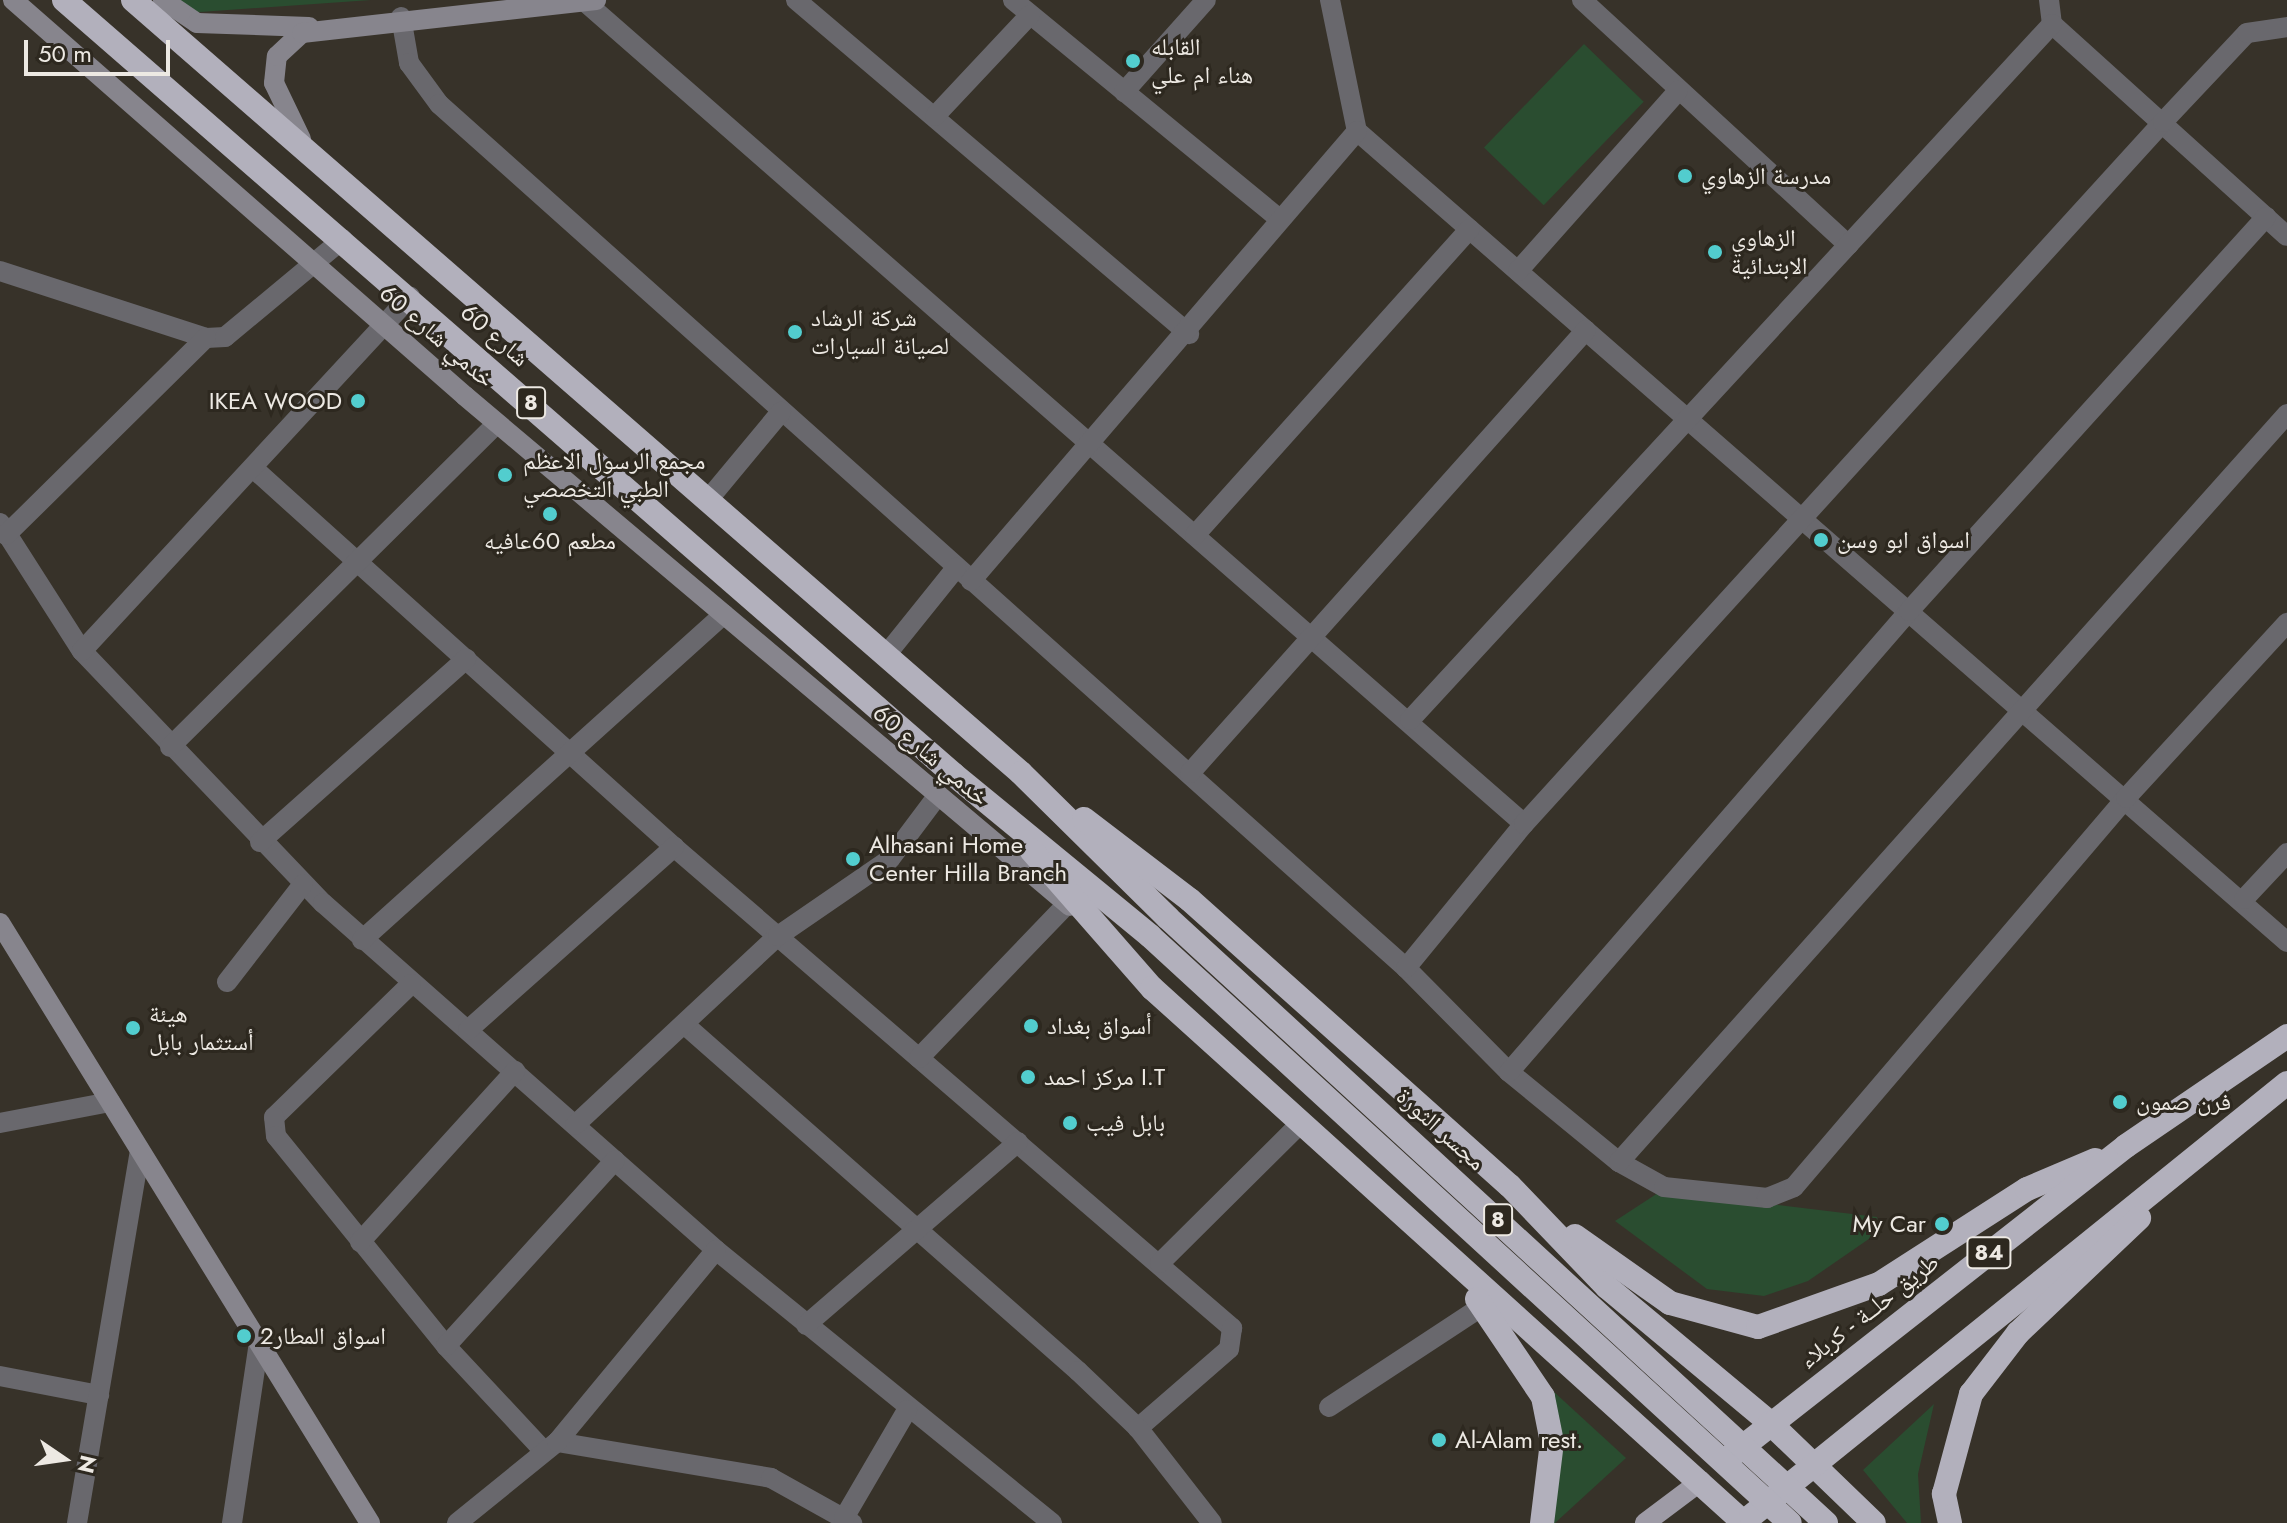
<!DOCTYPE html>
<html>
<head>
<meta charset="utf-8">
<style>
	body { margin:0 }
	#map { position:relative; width:2287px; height:1523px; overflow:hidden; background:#373229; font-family:Jost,"Noto Naskh Arabic",sans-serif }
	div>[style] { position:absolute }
	.green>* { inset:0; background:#2a4d30; transform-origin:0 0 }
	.street>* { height:20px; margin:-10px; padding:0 10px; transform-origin:10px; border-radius:10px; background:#69686d }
	.secondary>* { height:20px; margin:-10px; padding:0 10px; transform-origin:10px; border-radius:10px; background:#87858d }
	.primary>* { height:20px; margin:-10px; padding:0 10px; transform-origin:10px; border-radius:10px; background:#9e9ba6 }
	.highway>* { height:24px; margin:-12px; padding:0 12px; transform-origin:12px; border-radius:12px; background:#b2b0bc }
	.highway-bridge>* { height:24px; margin:-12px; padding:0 12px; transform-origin:12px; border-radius:12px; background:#b2b0bc }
	.dots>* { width:22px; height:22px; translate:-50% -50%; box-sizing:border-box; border:4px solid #2d281f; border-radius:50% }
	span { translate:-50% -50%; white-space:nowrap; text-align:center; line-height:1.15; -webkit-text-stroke:6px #2d281f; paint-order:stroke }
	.shield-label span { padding:2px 6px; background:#2d281f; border:2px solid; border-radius:6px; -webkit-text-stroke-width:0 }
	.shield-label { font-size:22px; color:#ede9e3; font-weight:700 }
	.poi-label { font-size:24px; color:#ede9e3 }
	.left { translate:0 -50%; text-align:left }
	.right { translate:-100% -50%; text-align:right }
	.street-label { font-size:24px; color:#ede9e3 }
	.north { position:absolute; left:24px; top:1419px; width:80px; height:80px; -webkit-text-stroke:6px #2d281f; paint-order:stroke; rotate:103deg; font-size:22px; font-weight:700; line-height:32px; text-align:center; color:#ede9e3 }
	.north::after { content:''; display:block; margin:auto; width:28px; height:36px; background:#ede9e3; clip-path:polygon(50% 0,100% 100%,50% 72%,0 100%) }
	.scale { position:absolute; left:24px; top:40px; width:146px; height:36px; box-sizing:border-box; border:4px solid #ede9e3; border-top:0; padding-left:10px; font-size:24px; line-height:28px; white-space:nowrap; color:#ede9e3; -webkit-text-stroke:6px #2d281f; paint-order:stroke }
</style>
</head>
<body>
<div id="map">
	<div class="green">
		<i style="clip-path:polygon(171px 0,371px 0,186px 13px)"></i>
		<i style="left:1584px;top:44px;width:83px;height:144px;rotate:44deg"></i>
		<i style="clip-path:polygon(1661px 1191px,1877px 1217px,1879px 1232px,1808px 1281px,1764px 1296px,1707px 1289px,1615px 1221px)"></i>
		<i style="clip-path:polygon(1553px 1391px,1626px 1458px,1555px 1523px,1553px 1523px)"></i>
		<i style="clip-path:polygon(1934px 1404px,1918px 1474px,1921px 1523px,1907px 1523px,1863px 1470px)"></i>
	</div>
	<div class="street">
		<i style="left:796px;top:0;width:516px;rotate:40.36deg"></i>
		<i style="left:1013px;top:0;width:345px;rotate:39.4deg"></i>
		<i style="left:1330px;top:0;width:134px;rotate:78.4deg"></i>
		<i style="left:1357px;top:131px;width:1234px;rotate:41.09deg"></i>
		<i style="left:1582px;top:0;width:362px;rotate:42.6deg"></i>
		<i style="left:2049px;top:0;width:24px;rotate:83deg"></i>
		<i style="left:2052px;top:24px;width:316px;rotate:42.1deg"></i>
		<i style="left:584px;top:1px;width:1249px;rotate:41.2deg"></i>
		<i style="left:401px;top:17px;width:47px;rotate:80.1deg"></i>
		<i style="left:409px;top:63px;width:51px;rotate:53.8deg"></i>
		<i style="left:439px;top:104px;width:1297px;rotate:41.78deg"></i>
		<i style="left:1406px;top:968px;width:146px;rotate:45.3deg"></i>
		<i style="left:1509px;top:1072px;width:142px;rotate:39.3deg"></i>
		<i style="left:1619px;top:1162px;width:51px;rotate:29.1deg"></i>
		<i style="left:1664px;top:1187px;width:104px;rotate:6.1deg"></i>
		<i style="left:1767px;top:1198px;width:29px;rotate:-22deg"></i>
		<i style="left:1794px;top:1187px;width:511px;rotate:-49.52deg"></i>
		<i style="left:2126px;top:798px;width:238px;rotate:-47.4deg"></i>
		<i style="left:1124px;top:92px;width:123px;rotate:-48.3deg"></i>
		<i style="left:935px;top:116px;width:139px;rotate:-46.8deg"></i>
		<i style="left:0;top:271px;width:217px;rotate:18deg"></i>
		<i style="left:206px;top:338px;width:19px;rotate:-3deg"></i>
		<i style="left:225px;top:337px;width:153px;rotate:-39.7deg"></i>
		<i style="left:1518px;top:271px;width:241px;rotate:-48.4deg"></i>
		<i style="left:253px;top:468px;width:566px;rotate:41.99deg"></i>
		<i style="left:674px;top:847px;width:737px;rotate:40.76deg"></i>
		<i style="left:1232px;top:1328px;width:21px;rotate:98deg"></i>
		<i style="left:1229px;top:1349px;width:121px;rotate:139deg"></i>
		<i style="left:707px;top:501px;width:116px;rotate:-50.3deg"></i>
		<i style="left:0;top:523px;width:152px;rotate:57.4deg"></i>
		<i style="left:82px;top:651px;width:349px;rotate:46.3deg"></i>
		<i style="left:323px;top:903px;width:524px;rotate:41.44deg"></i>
		<i style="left:716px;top:1250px;width:433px;rotate:39.1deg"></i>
		<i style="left:6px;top:535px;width:281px;rotate:-44.6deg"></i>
		<i style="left:1195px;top:535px;width:411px;rotate:-48.1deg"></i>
		<i style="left:971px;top:581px;width:593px;rotate:-49.38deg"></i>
		<i style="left:82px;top:651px;width:483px;rotate:-47.2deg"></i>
		<i style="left:886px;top:655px;width:112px;rotate:-51.2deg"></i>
		<i style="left:1410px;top:720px;width:947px;rotate:-47.31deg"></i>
		<i style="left:170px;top:747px;width:460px;rotate:-44.7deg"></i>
		<i style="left:1190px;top:773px;width:594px;rotate:-48.21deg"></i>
		<i style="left:260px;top:842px;width:276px;rotate:-41.6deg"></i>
		<i style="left:2244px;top:899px;width:63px;rotate:-46.9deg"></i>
		<i style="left:362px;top:940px;width:487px;rotate:-42deg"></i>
		<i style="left:1406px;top:968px;width:186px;rotate:-50.7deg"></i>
		<i style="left:1524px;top:824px;width:949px;rotate:-47.69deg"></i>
		<i style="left:2163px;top:122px;width:122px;rotate:-46.7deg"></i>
		<i style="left:2247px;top:33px;width:40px;rotate:-8.5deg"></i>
		<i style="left:227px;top:982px;width:124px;rotate:-52.2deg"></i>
		<i style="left:411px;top:984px;width:191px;rotate:135.8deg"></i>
		<i style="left:274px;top:1117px;width:19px;rotate:84deg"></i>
		<i style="left:276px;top:1136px;width:270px;rotate:51deg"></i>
		<i style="left:446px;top:1346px;width:142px;rotate:47deg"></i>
		<i style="left:684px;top:1024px;width:525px;rotate:41.37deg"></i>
		<i style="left:1078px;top:1371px;width:83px;rotate:43.5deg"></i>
		<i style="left:1138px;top:1428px;width:120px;rotate:52.1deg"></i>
		<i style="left:468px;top:1030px;width:276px;rotate:-41.6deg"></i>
		<i style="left:919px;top:1058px;width:214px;rotate:-46.1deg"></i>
		<i style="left:1509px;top:1072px;width:610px;rotate:-49.05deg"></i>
		<i style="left:1909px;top:611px;width:532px;rotate:-47.82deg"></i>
		<i style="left:0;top:1123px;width:112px;rotate:-10.8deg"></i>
		<i style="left:575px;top:1125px;width:277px;rotate:-43deg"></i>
		<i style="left:778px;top:936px;width:136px;rotate:-34.5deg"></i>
		<i style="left:890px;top:859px;width:80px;rotate:-53.1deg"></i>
		<i style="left:1619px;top:1162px;width:1003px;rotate:-48.23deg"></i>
		<i style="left:360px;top:1242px;width:231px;rotate:-47.8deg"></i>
		<i style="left:1160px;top:1263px;width:197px;rotate:-44.8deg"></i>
		<i style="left:806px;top:1325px;width:280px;rotate:-40.8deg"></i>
		<i style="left:446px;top:1346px;width:251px;rotate:-47.7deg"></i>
		<i style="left:0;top:1376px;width:101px;rotate:10.9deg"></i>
		<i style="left:1329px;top:1407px;width:184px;rotate:-33.3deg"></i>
		<i style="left:557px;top:1442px;width:217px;rotate:9.5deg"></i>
		<i style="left:771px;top:1478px;width:93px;rotate:29.1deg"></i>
		<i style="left:844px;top:1518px;width:125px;rotate:-59.7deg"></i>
		<i style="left:77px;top:1523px;width:377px;rotate:-80.4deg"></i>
		<i style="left:232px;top:1523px;width:182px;rotate:-81.5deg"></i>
		<i style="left:457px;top:1523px;width:129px;rotate:-39deg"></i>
		<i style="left:557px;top:1442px;width:249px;rotate:-50.4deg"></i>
	</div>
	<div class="secondary">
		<i style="left:13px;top:0;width:601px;rotate:41.22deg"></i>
		<i style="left:465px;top:396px;width:791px;rotate:40.13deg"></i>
		<i style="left:163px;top:0;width:41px;rotate:34.1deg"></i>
		<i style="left:197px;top:23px;width:112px;rotate:2deg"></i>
		<i style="left:301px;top:139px;width:62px;rotate:-115.7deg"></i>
		<i style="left:274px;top:83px;width:27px;rotate:-84deg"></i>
		<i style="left:277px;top:56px;width:34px;rotate:-43deg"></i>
		<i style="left:302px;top:33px;width:296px;rotate:-6.4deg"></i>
		<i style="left:0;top:923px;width:705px;rotate:58.34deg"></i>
	</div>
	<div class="primary">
		<i style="left:1645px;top:1523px;width:70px;rotate:-36.9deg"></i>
	</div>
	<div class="highway">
		<i style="left:64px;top:0;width:1179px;rotate:41.04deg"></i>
		<i style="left:953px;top:774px;width:255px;rotate:39.4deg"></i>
		<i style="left:133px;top:0;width:1177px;rotate:41.04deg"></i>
		<i style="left:1021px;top:773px;width:206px;rotate:44.6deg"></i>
		<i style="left:1084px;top:819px;width:133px;rotate:37.4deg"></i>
		<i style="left:1190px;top:900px;width:429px;rotate:41.8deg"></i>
		<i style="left:1510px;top:1186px;width:140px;rotate:46.2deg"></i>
		<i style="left:1607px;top:1287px;width:212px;rotate:39.8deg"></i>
		<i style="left:1770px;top:1423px;width:144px;rotate:43.9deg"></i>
		<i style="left:1031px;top:850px;width:184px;rotate:48.8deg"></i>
		<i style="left:1152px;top:988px;width:798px;rotate:42.1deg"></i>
		<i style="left:1575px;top:1236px;width:116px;rotate:35.2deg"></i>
		<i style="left:1670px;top:1303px;width:91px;rotate:15.3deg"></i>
		<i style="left:1758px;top:1327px;width:128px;rotate:-19.6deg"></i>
		<i style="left:1879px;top:1284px;width:176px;rotate:-32.7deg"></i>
		<i style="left:2027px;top:1189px;width:74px;rotate:-23.1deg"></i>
		<i style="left:1477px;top:1299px;width:118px;rotate:56deg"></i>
		<i style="left:1543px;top:1397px;width:46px;rotate:78.7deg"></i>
		<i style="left:1552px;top:1442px;width:82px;rotate:97deg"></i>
		<i style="left:1727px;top:1459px;width:507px;rotate:-38.11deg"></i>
		<i style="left:2126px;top:1146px;width:195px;rotate:-34.3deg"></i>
		<i style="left:1751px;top:1516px;width:689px;rotate:-38.93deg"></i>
		<i style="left:1950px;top:1523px;width:30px;rotate:-102deg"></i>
		<i style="left:1944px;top:1494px;width:104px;rotate:-74.9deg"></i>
		<i style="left:1971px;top:1394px;width:77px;rotate:-52.4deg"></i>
		<i style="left:2018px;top:1333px;width:167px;rotate:-43.5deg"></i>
	</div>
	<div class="highway-bridge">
		<i style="left:1168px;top:918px;width:894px;rotate:42.6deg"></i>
		<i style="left:1150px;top:936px;width:868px;rotate:42.53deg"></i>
	</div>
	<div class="dots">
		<i style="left:1133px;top:61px;background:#52cdce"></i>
		<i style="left:1685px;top:176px;background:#52cdce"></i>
		<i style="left:1715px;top:252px;background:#52cdce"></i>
		<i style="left:795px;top:332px;background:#52cdce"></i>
		<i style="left:358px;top:401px;background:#52cdce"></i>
		<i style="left:505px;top:475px;background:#52cdce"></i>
		<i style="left:550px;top:514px;background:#52cdce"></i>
		<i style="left:1821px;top:540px;background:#52cdce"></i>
		<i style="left:853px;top:859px;background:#52cdce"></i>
		<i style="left:1031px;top:1026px;background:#52cdce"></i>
		<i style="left:133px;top:1028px;background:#52cdce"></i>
		<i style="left:1028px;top:1077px;background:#52cdce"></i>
		<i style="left:2120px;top:1102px;background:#52cdce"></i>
		<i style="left:1070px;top:1123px;background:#52cdce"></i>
		<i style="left:1942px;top:1224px;background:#52cdce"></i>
		<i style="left:244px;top:1336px;background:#52cdce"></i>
		<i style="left:1439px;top:1440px;background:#52cdce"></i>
	</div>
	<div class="shield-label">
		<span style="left:531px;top:403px">8</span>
		<span style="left:1498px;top:1220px">8</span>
		<span style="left:1989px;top:1253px">84</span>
	</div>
	<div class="poi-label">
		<span class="left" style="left:1151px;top:61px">القابله<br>هناء ام علي</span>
		<span class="left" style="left:1701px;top:176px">مدرسة الزهاوي</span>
		<span class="left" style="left:1731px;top:252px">الزهاوي<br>الابتدائية</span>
		<span class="left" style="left:811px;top:332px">شركة الرشاد<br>لصيانة السيارات</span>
		<span class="right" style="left:342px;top:401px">IKEA WOOD</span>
		<span class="left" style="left:523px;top:475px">مجمع الرسول الاعظم<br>الطبي التخصصي</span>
		<span class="left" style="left:1837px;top:540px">اسواق ابو وسن</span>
		<span style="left:550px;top:541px">مطعم 60عافيه</span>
		<span class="left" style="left:869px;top:859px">Alhasani Home<br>Center Hilla Branch</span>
		<span class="left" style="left:149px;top:1028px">هيئة<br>أستثمار بابل</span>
		<span class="left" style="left:1047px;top:1026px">أسواق بغداد</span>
		<span class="left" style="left:1044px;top:1077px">مركز احمد I.T</span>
		<span class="left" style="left:2136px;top:1102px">فرن صمون</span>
		<span class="left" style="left:1086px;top:1123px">بابل فيب</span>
		<span class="right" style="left:1926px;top:1224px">My Car</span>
		<span class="left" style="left:260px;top:1336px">اسواق المطار2</span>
		<span class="left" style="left:1455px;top:1440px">Al-Alam rest.</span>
	</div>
	<div class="street-label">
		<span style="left:495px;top:335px;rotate:41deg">شارع 60</span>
		<span style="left:437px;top:336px;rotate:41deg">خدمي شارع 60</span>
		<span style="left:931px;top:755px;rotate:40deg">خدمي شارع 60</span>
		<span style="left:1441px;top:1129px;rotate:42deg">مجسر الثورة</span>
		<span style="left:1869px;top:1311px;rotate:-38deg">طريق حلــة - كربلاء</span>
	</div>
	<div class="north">N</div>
	<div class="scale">50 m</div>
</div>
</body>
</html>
